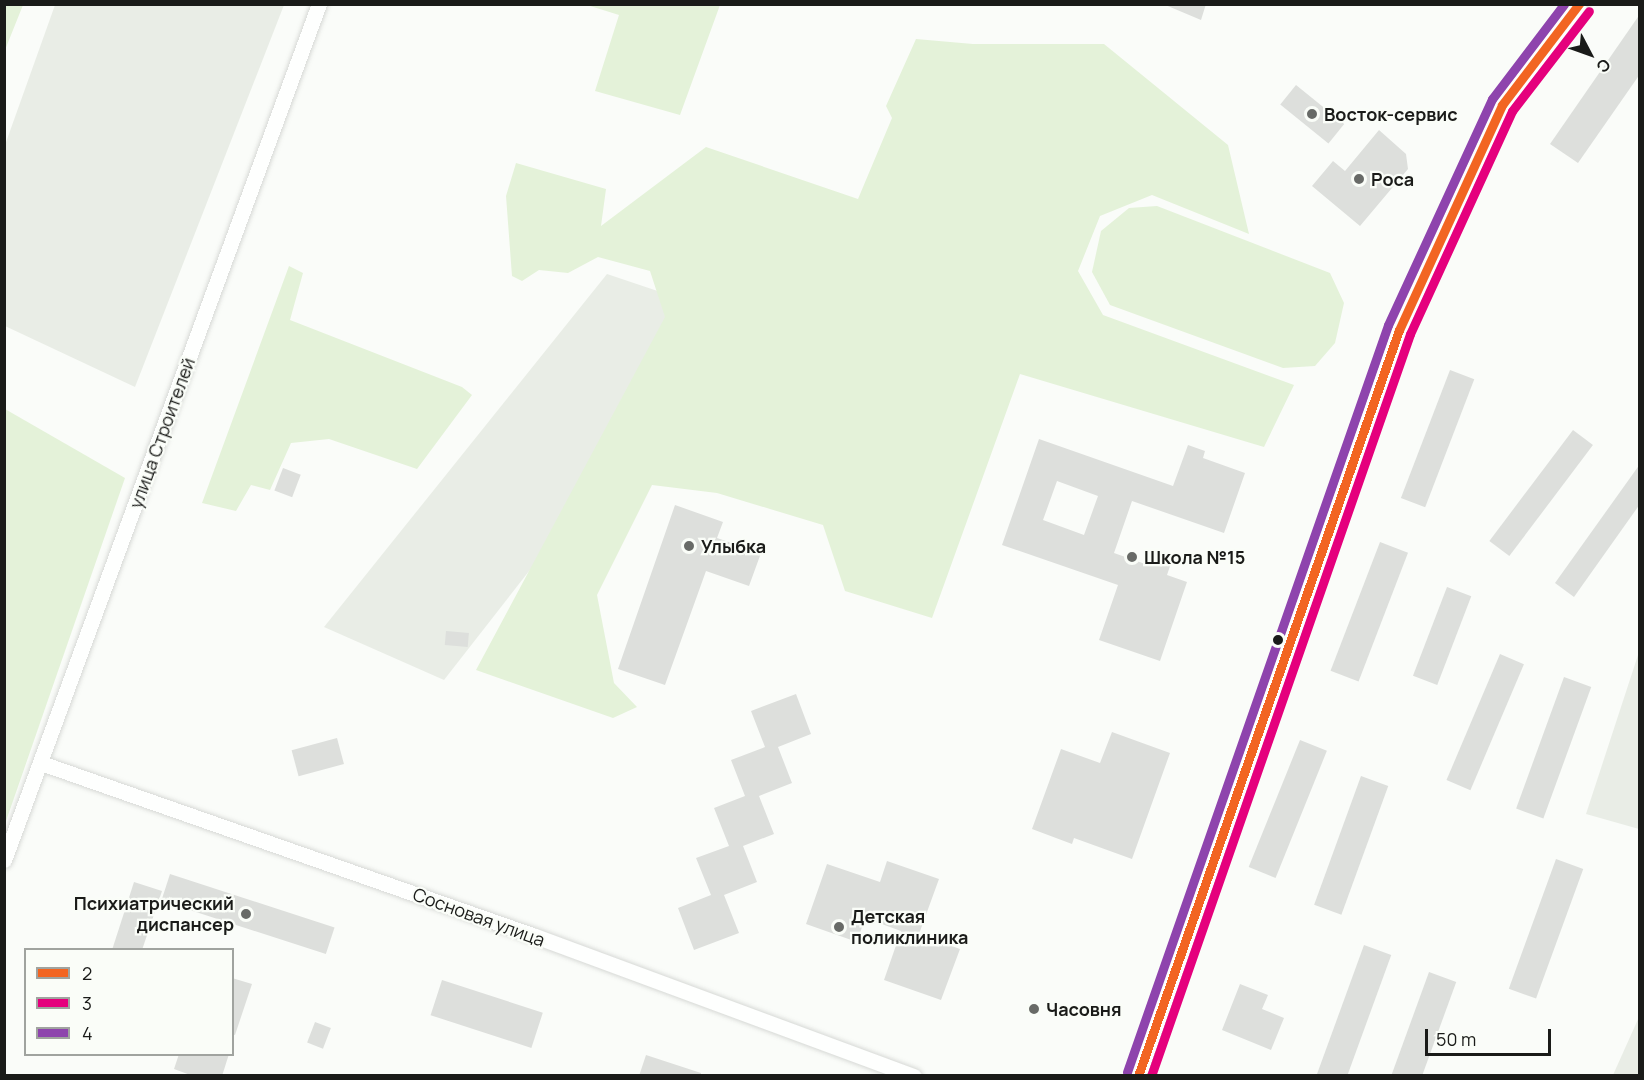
<!DOCTYPE html>
<html>
<head>
<meta charset="utf-8">
<style>
	body { margin:0 }
	#map { position:relative; width:1644px; height:1080px; overflow:hidden; background:#fafcf9; font-family:Manrope,sans-serif }
	div>[style] { position:absolute }
	.built>* { inset:0; background:#e9ede6 }
	.green>* { inset:0; background:#e4f2d9 }
	.building>* { inset:0; background:#dddfdc; transform-origin:0 0 }
	.roads { filter:drop-shadow(0 0 2px #d7d9d6) drop-shadow(0 0 2px #d7d9d6) }
	.minor>* { height:15px; margin:-7.5px; padding:0 7.5px; transform-origin:7.5px; border-radius:7.5px; background:#fefffe }
	.bus-1>* { height:9px; margin:-4.5px; padding:0 4.5px; transform-origin:4.5px; border-radius:4.5px; background:#f26522 }
	.bus-2>* { height:9px; margin:-4.5px; padding:0 4.5px; transform-origin:4.5px; border-radius:4.5px; background:#e5007d }
	.bus-3>* { height:9px; margin:-4.5px; padding:0 4.5px; transform-origin:4.5px; border-radius:4.5px; background:#8e44ad }
	.dots>* { width:16px; height:16px; translate:-50% -50%; box-sizing:border-box; border:3px solid #fafdf8; border-radius:50% }
	span { translate:-50% -50%; white-space:nowrap; text-align:center; line-height:1.15; -webkit-text-stroke:4.5px #fafdf8; paint-order:stroke }
	.poi-label { font-size:18px; color:#1a1b19; font-weight:700 }
	.left { translate:0 -50%; text-align:left }
	.right { translate:-100% -50%; text-align:right }
	.street-label { font-size:18px; color:#1a1b19 }
	.frame { position:absolute; inset:0; border:6px solid #1a1b19; pointer-events:none }
	.legend { position:absolute; left:24px; top:948px; width:210px; height:108px; box-sizing:border-box; background:#fafdf8; border:2px solid #a0a39f; margin:0; padding:8px 10px; list-style:none; font-size:18px; color:#1a1b19 }
	.legend li { display:flex; align-items:center; gap:12px; height:30px }
	.legend b { width:30px; border:2px solid #a0a39f }
	.north { position:absolute; left:1560px; top:24px; width:60px; height:60px; -webkit-text-stroke:4px #fafdf8; paint-order:stroke; rotate:131deg; font-size:16px; font-weight:700; line-height:24px; text-align:center; color:#1a1b19 }
	.north::after { content:''; display:block; margin:auto; width:21px; height:27px; background:#1a1b19; clip-path:polygon(50% 0,100% 100%,50% 72%,0 100%) }
	.scale { position:absolute; left:1425px; top:1029px; width:126px; height:27px; box-sizing:border-box; border:3px solid #1a1b19; border-top:0; padding-left:8px; font-size:18px; line-height:21px; white-space:nowrap; color:#1a1b19; -webkit-text-stroke:4px #fafdf8; paint-order:stroke }
</style>
</head>
<body>
<div id="map">
	<div class="built">
		<i style="clip-path:polygon(55px 5px,284px 5px,135px 387px,5px 326px,5px 145px)"></i>
		<i style="clip-path:polygon(607px 274px,729px 315px,444px 680px,324px 627px)"></i>
		<i style="clip-path:polygon(1639px 652px,1639px 829px,1586px 814px)"></i>
		<i style="clip-path:polygon(1639px 1017px,1639px 1075px,1613px 1075px)"></i>
	</div>
	<div class="green">
		<i style="clip-path:polygon(5px 4px,23px 5px,5px 50px,4px 5px)"></i>
		<i style="clip-path:polygon(587px 5px,720px 5px,680px 115px,595px 91px,619px 15px)"></i>
		<i style="clip-path:polygon(916px 39px,973px 44px,1104px 44px,1228px 145px,1249px 234px,1152px 195px,1100px 216px,1078px 271px,1103px 315px,1294px 385px,1264px 447px,1020px 374px,932px 618px,845px 591px,823px 525px,717px 493px,652px 485px,597px 595px,614px 683px,637px 707px,613px 718px,476px 670px,665px 317px,650px 271px,598px 257px,568px 273px,539px 270px,522px 281px,512px 276px,506px 196px,516px 163px,606px 189px,601px 226px,706px 147px,858px 199px,892px 118px,886px 106px)"></i>
		<i style="clip-path:polygon(1157px 206px,1330px 273px,1344px 303px,1335px 343px,1315px 366px,1283px 368px,1110px 305px,1092px 272px,1101px 231px,1129px 208px)"></i>
		<i style="clip-path:polygon(289px 266px,303px 273px,290px 320px,462px 387px,472px 395px,417px 469px,329px 439px,291px 443px,270px 490px,251px 485px,236px 511px,202px 503px)"></i>
		<i style="clip-path:polygon(5px 409px,125px 478px,5px 824px)"></i>
	</div>
	<div class="building">
		<i style="clip-path:polygon(1163px 4px,1206px 4px,1201px 20px)"></i>
		<i style="clip-path:polygon(1640px 14px,1640px 74px,1578px 163px,1550px 144px)"></i>
		<i style="left:1296px;top:85px;width:62px;height:25px;rotate:39deg"></i>
		<i style="clip-path:polygon(1379px 130px,1406px 154px,1408px 169px,1360px 226px,1312px 186px,1333px 161px,1345px 171px)"></i>
		<i style="left:1450px;top:370px;width:26px;height:137px;rotate:21deg"></i>
		<i style="left:1573px;top:430px;width:25px;height:139px;rotate:37deg"></i>
		<i style="clip-path:polygon(evenodd,1039px 439px,1173px 486px,1188px 445px,1205px 451px,1203px 458px,1245px 473px,1224px 533px,1132px 501px,1114px 553px,1148px 565px,1150px 559px,1170px 566px,1167px 575px,1187px 582px,1160px 661px,1099px 640px,1118px 585px,1002px 545px,1039px 439px,1057px 481px,1098px 496px,1084px 535px,1043px 520px,1057px 481px)"></i>
		<i style="clip-path:polygon(1640px 464px,1640px 504px,1574px 597px,1555px 583px)"></i>
		<i style="left:283px;top:468px;width:19px;height:24px;rotate:21deg"></i>
		<i style="clip-path:polygon(675px 505px,723px 522px,717px 538px,761px 553px,749px 586px,706px 571px,665px 685px,618px 669px)"></i>
		<i style="left:1380px;top:542px;width:30px;height:138px;rotate:21deg"></i>
		<i style="left:1447px;top:587px;width:26px;height:95px;rotate:21deg"></i>
		<i style="left:446px;top:631px;width:23px;height:14px;rotate:5deg"></i>
		<i style="left:1500px;top:654px;width:26px;height:137px;rotate:23deg"></i>
		<i style="left:1564px;top:677px;width:29px;height:140px;rotate:20deg"></i>
		<i style="clip-path:polygon(796px 694px,811px 734px,778px 747px,792px 783px,759px 796px,774px 834px,743px 846px,757px 882px,724px 895px,739px 933px,694px 950px,678px 908px,711px 895px,696px 858px,729px 846px,714px 808px,745px 796px,731px 760px,765px 747px,751px 711px)"></i>
		<i style="clip-path:polygon(1112px 732px,1170px 753px,1132px 859px,1074px 838px,1072px 844px,1032px 829px,1061px 749px,1100px 763px)"></i>
		<i style="left:337px;top:738px;width:27px;height:47px;rotate:75deg"></i>
		<i style="left:1300px;top:740px;width:29px;height:137px;rotate:22deg"></i>
		<i style="left:1361px;top:776px;width:29px;height:137px;rotate:20deg"></i>
		<i style="left:1556px;top:859px;width:29px;height:138px;rotate:20deg"></i>
		<i style="clip-path:polygon(887px 861px,939px 879px,919px 934px,960px 949px,941px 1000px,884px 980px,901px 931px,865px 918px,857px 942px,806px 924px,827px 864px,880px 882px)"></i>
		<i style="left:170px;top:874px;width:173px;height:28px;rotate:18deg"></i>
		<i style="clip-path:polygon(134px 882px,162px 891px,142px 950px,112px 950px)"></i>
		<i style="left:1364px;top:945px;width:29px;height:140px;rotate:20deg"></i>
		<i style="left:1429px;top:972px;width:29px;height:111px;rotate:20deg"></i>
		<i style="clip-path:polygon(232px 978px,252px 984px,235px 1035px,232px 1034px)"></i>
		<i style="left:442px;top:980px;width:106px;height:37px;rotate:18deg"></i>
		<i style="clip-path:polygon(1240px 984px,1268px 995px,1262px 1009px,1284px 1018px,1271px 1050px,1222px 1030px)"></i>
		<i style="left:315px;top:1022px;width:17px;height:22px;rotate:21deg"></i>
		<i style="clip-path:polygon(179px 1054px,229px 1054px,222px 1076px,193px 1076px,174px 1069px)"></i>
		<i style="clip-path:polygon(646px 1055px,701px 1073px,701px 1076px,639px 1076px)"></i>
	</div>
	<div class="roads">
		<div class="minor">
			<i style="left:41px;top:763px;width:523px;rotate:19.3deg"></i>
			<i style="left:535px;top:936px;width:404px;rotate:20.3deg"></i>
			<i style="left:4px;top:860px;width:912px;rotate:-69.8deg"></i>
			<i style="left:1138px;top:1076px;width:790px;rotate:-70.72deg"></i>
			<i style="left:1399px;top:330px;width:247px;rotate:-65.4deg"></i>
			<i style="left:1502px;top:105px;width:127px;rotate:-52.7deg"></i>
		</div>
	</div>
	<div class="bus-1">
		<i style="left:1138px;top:1076px;width:790px;rotate:-70.72deg"></i>
		<i style="left:1399px;top:330px;width:247px;rotate:-65.4deg"></i>
		<i style="left:1502px;top:105px;width:127px;rotate:-52.7deg"></i>
	</div>
	<div class="bus-2">
		<i style="left:1151px;top:1076px;width:786px;rotate:-70.76deg"></i>
		<i style="left:1410px;top:334px;width:245px;rotate:-65.4deg"></i>
		<i style="left:1512px;top:111px;width:126px;rotate:-52.4deg"></i>
	</div>
	<div class="bus-3">
		<i style="left:1127px;top:1072px;width:791px;rotate:-70.74deg"></i>
		<i style="left:1388px;top:325px;width:249px;rotate:-65.3deg"></i>
		<i style="left:1492px;top:99px;width:119px;rotate:-52.8deg"></i>
	</div>
	<div class="dots">
		<i style="left:1312px;top:114px;background:#686a67"></i>
		<i style="left:1359px;top:179px;background:#686a67"></i>
		<i style="left:689px;top:546px;background:#686a67"></i>
		<i style="left:1132px;top:557px;background:#686a67"></i>
		<i style="left:1278px;top:640px;background:#1a1b19"></i>
		<i style="left:246px;top:914px;background:#686a67"></i>
		<i style="left:839px;top:927px;background:#686a67"></i>
		<i style="left:1034px;top:1009px;background:#686a67"></i>
	</div>
	<div class="poi-label">
		<span class="left" style="left:1324px;top:114px">Восток-сервис</span>
		<span class="left" style="left:1371px;top:179px">Роса</span>
		<span class="left" style="left:701px;top:546px">Улыбка</span>
		<span class="left" style="left:1144px;top:557px">Школа №15</span>
		<span class="right" style="left:234px;top:914px">Психиатрический<br>диспансер</span>
		<span class="left" style="left:851px;top:927px">Детская<br>поликлиника</span>
		<span class="left" style="left:1046px;top:1009px">Часовня</span>
	</div>
	<div class="street-label">
		<span style="left:162px;top:433px;rotate:-70deg">улица Строителей</span>
		<span style="left:479px;top:917px;rotate:20deg">Сосновая улица</span>
	</div>
	<div class="frame"></div>
	<ul class="legend">
	<li><b style="height:8px;background:#f26522"></b>2</li>
	<li><b style="height:8px;background:#e5007d"></b>3</li>
	<li><b style="height:8px;background:#8e44ad"></b>4</li>
	</ul>
	<div class="north">С</div>
	<div class="scale">50 m</div>
</div>
</body>
</html>
